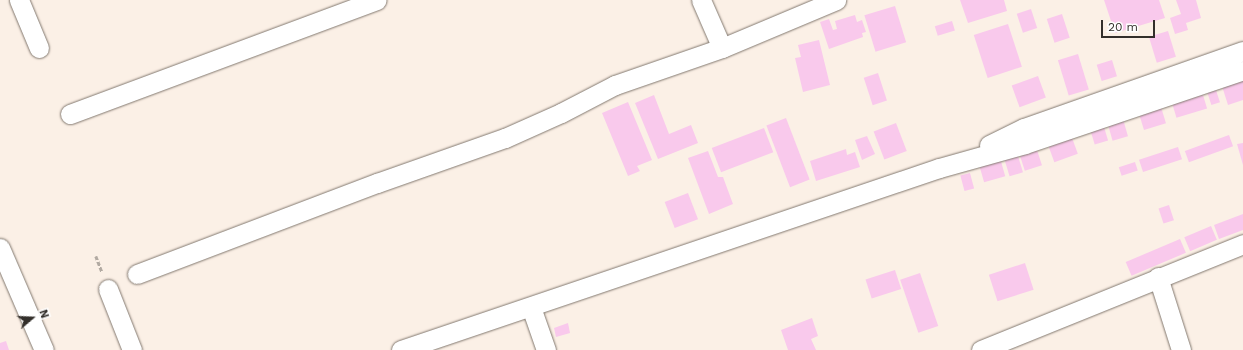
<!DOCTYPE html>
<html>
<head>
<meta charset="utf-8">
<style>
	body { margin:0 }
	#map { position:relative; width:1243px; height:350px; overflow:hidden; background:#fbf0e6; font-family:"Work Sans",sans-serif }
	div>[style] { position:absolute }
	.building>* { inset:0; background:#f9c9ec; transform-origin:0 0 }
	.path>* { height:2.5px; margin-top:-1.25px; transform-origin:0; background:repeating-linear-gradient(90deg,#b2aaa2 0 4px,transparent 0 6px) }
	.roads { filter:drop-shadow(0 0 1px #82786f) drop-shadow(0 0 1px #82786f) }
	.minor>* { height:19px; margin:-9.5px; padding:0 9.5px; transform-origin:9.5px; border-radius:9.5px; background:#fff }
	span { translate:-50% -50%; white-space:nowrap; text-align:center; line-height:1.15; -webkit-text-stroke:3px #fff; paint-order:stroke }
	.north { position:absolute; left:12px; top:298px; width:40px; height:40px; -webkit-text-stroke:3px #fff; paint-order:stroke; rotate:71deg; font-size:11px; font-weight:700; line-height:16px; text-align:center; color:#332f2b }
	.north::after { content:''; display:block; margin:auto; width:14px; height:18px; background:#332f2b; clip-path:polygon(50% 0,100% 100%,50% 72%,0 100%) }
	.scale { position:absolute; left:1101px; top:20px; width:54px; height:18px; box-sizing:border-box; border:2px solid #332f2b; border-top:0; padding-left:5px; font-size:12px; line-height:14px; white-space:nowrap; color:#332f2b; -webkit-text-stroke:3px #fff; paint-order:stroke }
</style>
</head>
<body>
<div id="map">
	<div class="building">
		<i style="clip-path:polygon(960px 0,1004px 0,1007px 11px,968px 23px)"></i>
		<i style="clip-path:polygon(1104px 0,1159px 0,1165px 18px,1115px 33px)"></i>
		<i style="clip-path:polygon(1176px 0,1196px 0,1201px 18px,1186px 23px,1188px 30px,1175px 34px,1170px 18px,1181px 14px)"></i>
		<i style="left:895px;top:6px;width:38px;height:32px;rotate:73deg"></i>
		<i style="left:1031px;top:9px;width:20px;height:15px;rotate:72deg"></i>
		<i style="left:1062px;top:14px;width:25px;height:16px;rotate:72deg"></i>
		<i style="clip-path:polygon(855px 15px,857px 22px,862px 20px,866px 32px,862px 33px,863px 37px,829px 49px,820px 22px,829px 19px,833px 30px,837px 29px,835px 21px)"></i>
		<i style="left:952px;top:21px;width:10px;height:18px;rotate:73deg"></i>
		<i style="left:1008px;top:24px;width:45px;height:36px;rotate:72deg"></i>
		<i style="left:1168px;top:31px;width:27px;height:20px;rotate:73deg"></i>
		<i style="clip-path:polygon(819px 40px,830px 85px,803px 92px,795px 58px,801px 57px,798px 45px)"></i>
		<i style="left:1078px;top:54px;width:37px;height:21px;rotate:73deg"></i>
		<i style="left:1112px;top:60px;width:17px;height:16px;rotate:73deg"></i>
		<i style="left:878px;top:73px;width:29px;height:15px;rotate:72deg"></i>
		<i style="left:1038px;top:76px;width:23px;height:28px;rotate:70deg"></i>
		<i style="clip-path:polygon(1243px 76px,1243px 100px,1228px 105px,1221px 83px)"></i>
		<i style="left:1215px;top:87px;width:16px;height:9px;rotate:72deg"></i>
		<i style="clip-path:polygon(654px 95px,669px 134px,691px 125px,698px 143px,658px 159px,635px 103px)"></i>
		<i style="left:1203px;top:95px;width:14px;height:32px;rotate:73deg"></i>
		<i style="clip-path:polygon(628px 102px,652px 160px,637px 166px,640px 171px,628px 176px,602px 113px)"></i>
		<i style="left:1161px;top:107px;width:17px;height:23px;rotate:73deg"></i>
		<i style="left:786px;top:118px;width:66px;height:21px;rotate:69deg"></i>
		<i style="left:1123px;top:119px;width:18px;height:16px;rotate:74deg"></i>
		<i style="left:896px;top:123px;width:30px;height:24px;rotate:69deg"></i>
		<i style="left:1104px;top:127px;width:14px;height:14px;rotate:73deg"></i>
		<i style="left:764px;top:128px;width:26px;height:56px;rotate:69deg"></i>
		<i style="left:1071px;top:135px;width:20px;height:25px;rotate:70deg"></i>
		<i style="left:1229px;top:135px;width:12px;height:47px;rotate:70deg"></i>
		<i style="clip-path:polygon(867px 136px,875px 154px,862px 160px,855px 140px)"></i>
		<i style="clip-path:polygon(1243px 143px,1243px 165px,1237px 144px)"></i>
		<i style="left:1178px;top:147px;width:13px;height:41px;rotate:72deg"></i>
		<i style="clip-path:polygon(846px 149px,847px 155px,855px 152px,860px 167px,816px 181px,810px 161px)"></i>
		<i style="left:1037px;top:150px;width:16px;height:18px;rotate:72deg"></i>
		<i style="clip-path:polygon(708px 151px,718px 177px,723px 177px,733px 204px,709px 214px,688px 158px)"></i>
		<i style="left:1018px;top:156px;width:17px;height:14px;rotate:73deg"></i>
		<i style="left:1000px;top:158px;width:19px;height:22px;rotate:74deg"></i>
		<i style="left:1135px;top:162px;width:9px;height:17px;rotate:72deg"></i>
		<i style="left:970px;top:173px;width:16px;height:10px;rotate:75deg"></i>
		<i style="left:688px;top:193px;width:28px;height:25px;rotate:69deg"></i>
		<i style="left:1169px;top:205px;width:16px;height:11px;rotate:72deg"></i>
		<i style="clip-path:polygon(1243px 214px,1243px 230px,1219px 239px,1214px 225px)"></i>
		<i style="left:1211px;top:226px;width:15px;height:29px;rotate:67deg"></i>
		<i style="left:1180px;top:239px;width:15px;height:59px;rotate:67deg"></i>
		<i style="left:1025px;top:263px;width:28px;height:38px;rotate:72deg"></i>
		<i style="left:895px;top:270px;width:20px;height:31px;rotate:72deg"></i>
		<i style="left:920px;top:273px;width:56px;height:21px;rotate:71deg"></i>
		<i style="clip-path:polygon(812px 318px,818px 336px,811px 339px,816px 350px,788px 350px,781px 330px)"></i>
		<i style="clip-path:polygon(568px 323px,570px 333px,556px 337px,554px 328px)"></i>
		<i style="clip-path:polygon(6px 341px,9px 350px,0 350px,0 343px)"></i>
	</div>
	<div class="path">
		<i style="left:96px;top:256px;width:17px;rotate:69deg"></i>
	</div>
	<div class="roads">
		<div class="minor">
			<i style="left:19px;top:0;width:52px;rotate:67.4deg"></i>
			<i style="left:701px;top:0;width:52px;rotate:66.4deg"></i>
			<i style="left:70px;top:114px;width:327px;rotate:-20.4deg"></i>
			<i style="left:989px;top:145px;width:39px;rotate:-26deg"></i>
			<i style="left:1024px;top:128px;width:232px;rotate:-19.4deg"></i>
			<i style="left:0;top:248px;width:111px;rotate:66.7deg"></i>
			<i style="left:137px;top:274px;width:257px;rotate:-20.8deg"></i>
			<i style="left:377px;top:183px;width:136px;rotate:-19.4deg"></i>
			<i style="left:505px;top:138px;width:61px;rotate:-24.1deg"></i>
			<i style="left:561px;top:113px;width:61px;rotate:-27.4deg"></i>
			<i style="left:615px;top:85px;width:113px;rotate:-19.1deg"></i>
			<i style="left:722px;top:48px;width:124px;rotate:-22.8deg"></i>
			<i style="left:1158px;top:277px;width:77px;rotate:72.5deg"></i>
			<i style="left:108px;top:289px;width:66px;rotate:68.5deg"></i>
			<i style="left:531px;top:307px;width:46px;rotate:70.8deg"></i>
			<i style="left:401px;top:350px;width:568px;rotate:-18.69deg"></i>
			<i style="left:939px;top:168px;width:89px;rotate:-15.6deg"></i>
			<i style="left:1025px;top:144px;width:230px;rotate:-18.7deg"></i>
			<i style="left:981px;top:350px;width:283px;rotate:-22deg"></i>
		</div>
	</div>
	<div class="north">N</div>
	<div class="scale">20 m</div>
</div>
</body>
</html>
